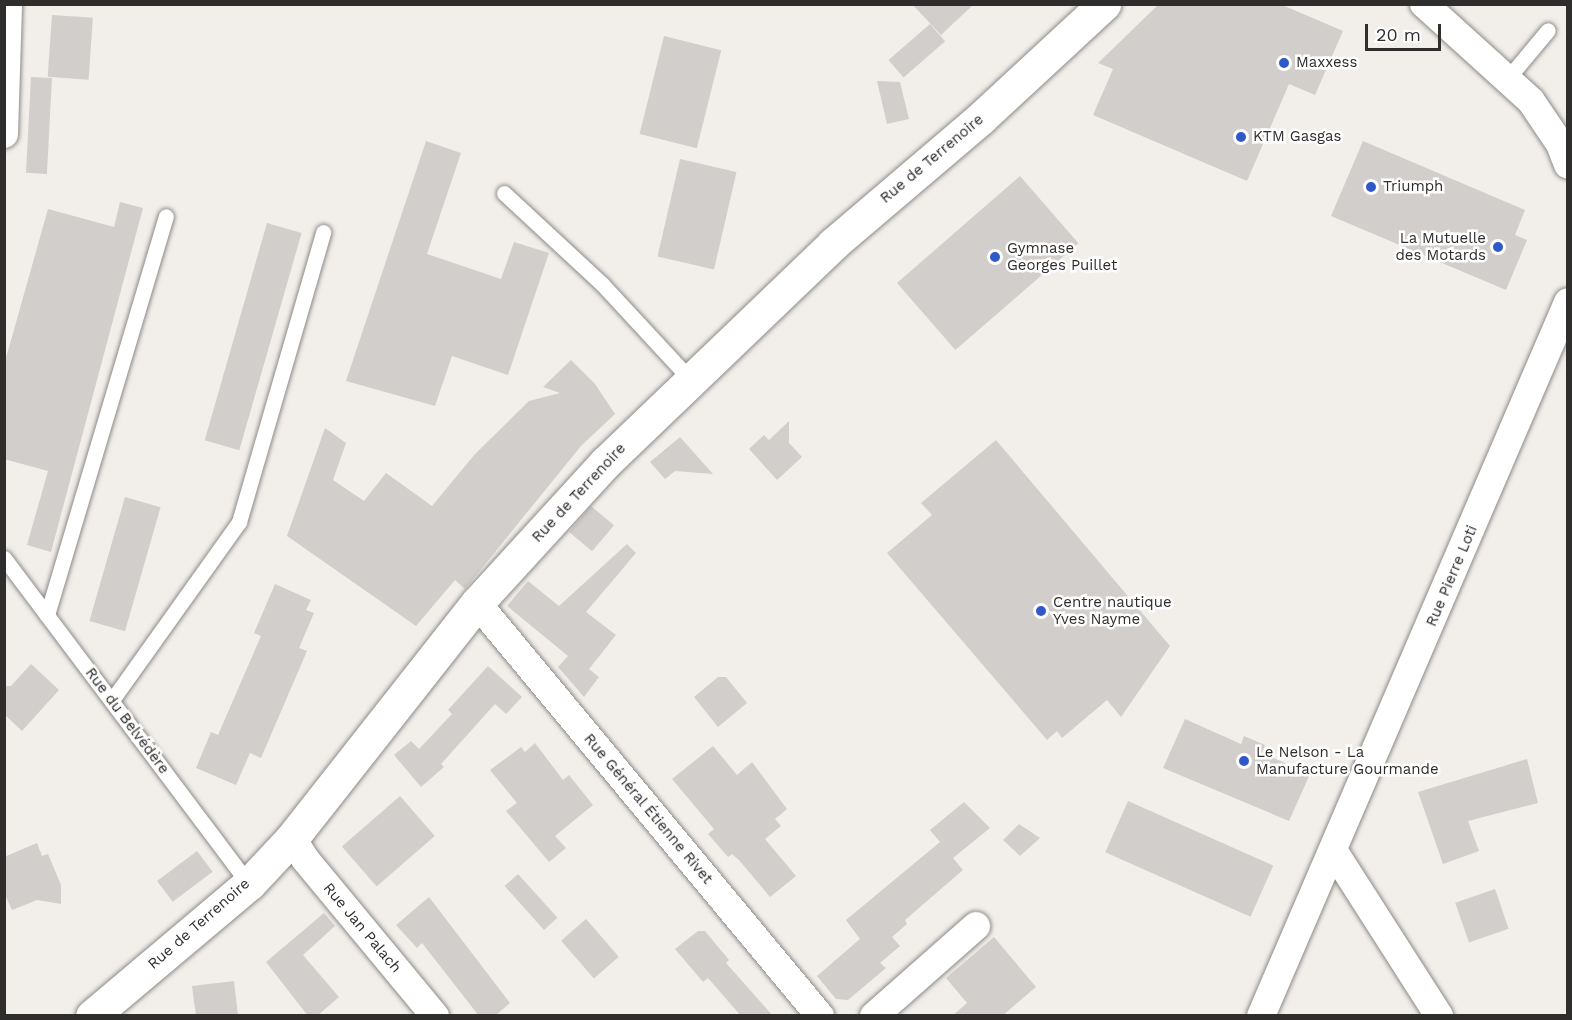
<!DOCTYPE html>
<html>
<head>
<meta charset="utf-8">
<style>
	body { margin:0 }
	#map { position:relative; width:1572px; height:1020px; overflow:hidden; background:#f2efeb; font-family:"Work Sans",sans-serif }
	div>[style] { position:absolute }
	.building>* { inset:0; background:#d1cecb; transform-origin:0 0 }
	.roads { filter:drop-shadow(0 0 2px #8d8a87) drop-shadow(0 0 2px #8d8a87) }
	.lane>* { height:15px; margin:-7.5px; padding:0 7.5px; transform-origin:7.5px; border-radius:7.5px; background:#fff }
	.street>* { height:28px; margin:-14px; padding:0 14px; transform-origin:14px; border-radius:14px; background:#fff }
	.secondary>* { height:33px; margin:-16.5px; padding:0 16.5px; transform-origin:16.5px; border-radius:16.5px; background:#fff }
	.dots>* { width:16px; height:16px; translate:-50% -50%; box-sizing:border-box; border:3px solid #fff; border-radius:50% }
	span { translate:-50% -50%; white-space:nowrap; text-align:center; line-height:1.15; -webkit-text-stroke:5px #fff; paint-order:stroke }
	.poi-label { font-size:15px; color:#2f2e2d }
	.left { translate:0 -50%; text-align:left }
	.right { translate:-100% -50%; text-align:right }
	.street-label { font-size:15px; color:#2f2e2d }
	.frame { position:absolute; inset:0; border:6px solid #2f2e2d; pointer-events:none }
	.scale { position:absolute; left:1365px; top:24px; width:76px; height:27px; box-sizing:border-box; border:3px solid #2f2e2d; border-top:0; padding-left:8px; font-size:18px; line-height:21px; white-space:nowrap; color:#2f2e2d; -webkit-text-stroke:4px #fff; paint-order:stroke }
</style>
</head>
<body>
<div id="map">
	<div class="building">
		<i style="clip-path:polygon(912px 4px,974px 4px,941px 35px)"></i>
		<i style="clip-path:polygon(1159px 4px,1280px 4px,1343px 31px,1315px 95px,1289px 84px,1247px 181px,1093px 115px,1113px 69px,1098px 63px)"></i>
		<i style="left:52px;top:15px;width:41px;height:62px;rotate:4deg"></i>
		<i style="left:930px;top:24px;width:23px;height:55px;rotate:49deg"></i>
		<i style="left:664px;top:36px;width:59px;height:101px;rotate:14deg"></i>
		<i style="left:31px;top:77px;width:21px;height:96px;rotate:3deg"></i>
		<i style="clip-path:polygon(877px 81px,900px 82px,909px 119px,887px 124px)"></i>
		<i style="clip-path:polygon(426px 141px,461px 153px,427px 254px,501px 279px,514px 242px,549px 253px,508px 375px,452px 356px,435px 406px,346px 381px)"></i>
		<i style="clip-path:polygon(1363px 141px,1525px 210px,1515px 235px,1527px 240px,1506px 290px,1331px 216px)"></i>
		<i style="left:680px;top:159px;width:58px;height:100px;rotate:13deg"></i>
		<i style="left:1020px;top:176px;width:89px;height:163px;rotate:49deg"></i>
		<i style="clip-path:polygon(120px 202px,143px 208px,51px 552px,27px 545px,48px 471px,4px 459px,4px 365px,48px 209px,114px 227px)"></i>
		<i style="left:267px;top:223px;width:36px;height:226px;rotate:16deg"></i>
		<i style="clip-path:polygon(571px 360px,595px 384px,615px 414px,581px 446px,465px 589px,455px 580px,416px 626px,287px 536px,325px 428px,346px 443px,333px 480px,364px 501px,386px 473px,432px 506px,475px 454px,529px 401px,560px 393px,543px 387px)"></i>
		<i style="clip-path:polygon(789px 421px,789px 443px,802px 457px,777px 480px,749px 449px,764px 435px,769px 440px)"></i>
		<i style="clip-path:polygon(680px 437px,713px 474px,675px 471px,665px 479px,650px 462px)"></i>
		<i style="clip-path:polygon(996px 440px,1170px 646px,1121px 717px,1107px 700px,1062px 738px,1057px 731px,1047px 740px,887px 553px,932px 515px,921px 503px)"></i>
		<i style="left:125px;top:497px;width:37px;height:129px;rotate:16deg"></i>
		<i style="left:591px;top:506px;width:30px;height:34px;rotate:40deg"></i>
		<i style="clip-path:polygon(627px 544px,636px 553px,586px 612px,616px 635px,589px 669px,599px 677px,584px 697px,558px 667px,568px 656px,507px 606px,528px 581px,559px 606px)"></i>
		<i style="clip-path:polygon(275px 584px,311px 600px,306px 610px,314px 613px,299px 648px,307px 651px,261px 758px,250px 753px,236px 785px,196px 768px,211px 732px,218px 735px,261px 636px,254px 633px)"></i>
		<i style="clip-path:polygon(31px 664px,59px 690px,22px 731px,4px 714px,4px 686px,11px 686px)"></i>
		<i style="clip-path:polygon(488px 666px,522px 697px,506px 714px,495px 704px,441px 764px,444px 767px,421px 787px,394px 755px,411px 741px,419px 749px,452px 714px,448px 710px)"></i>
		<i style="clip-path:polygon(718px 677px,726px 677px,747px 703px,718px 727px,694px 697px)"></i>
		<i style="clip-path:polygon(1185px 719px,1241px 744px,1244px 736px,1265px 745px,1262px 753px,1310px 774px,1289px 821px,1163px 768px)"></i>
		<i style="clip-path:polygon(535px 743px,563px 780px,569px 775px,593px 805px,555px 836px,566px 848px,549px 862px,506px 811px,517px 803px,490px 770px,521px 747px,525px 752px)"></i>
		<i style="clip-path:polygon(713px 746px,737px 775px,752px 762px,787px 809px,775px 819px,781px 826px,765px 839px,796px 876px,770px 897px,739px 860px,732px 854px,728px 857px,708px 834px,714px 829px,672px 779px)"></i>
		<i style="clip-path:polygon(1527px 759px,1538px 803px,1468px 821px,1479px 851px,1443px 864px,1418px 792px)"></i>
		<i style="left:400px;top:796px;width:53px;height:77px;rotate:49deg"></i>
		<i style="left:1128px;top:801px;width:159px;height:56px;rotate:24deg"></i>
		<i style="clip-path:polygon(964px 802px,990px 828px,953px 858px,963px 870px,905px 920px,907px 924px,892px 937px,900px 946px,880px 963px,886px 968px,848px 1000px,836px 999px,817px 976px,860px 939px,846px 920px,940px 842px,930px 830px)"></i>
		<i style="clip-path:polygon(1019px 824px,1040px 838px,1020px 856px,1003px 840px)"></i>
		<i style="clip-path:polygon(37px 843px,42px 856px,48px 854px,61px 885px,61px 904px,37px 900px,12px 910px,4px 893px,4px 857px)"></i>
		<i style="left:197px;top:851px;width:26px;height:50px;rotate:53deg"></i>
		<i style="left:518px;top:874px;width:59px;height:18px;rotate:48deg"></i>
		<i style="left:1495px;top:889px;width:42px;height:42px;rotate:71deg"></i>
		<i style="clip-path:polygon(429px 897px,510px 1003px,495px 1016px,479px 1016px,422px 943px,417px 948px,396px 925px)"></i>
		<i style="clip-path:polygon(324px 913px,335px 926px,303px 955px,339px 997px,317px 1016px,308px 1016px,266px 962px)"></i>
		<i style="left:586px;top:919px;width:50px;height:33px;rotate:49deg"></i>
		<i style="clip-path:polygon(698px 931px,705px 931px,729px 960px,726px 963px,773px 1016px,741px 1016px,708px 978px,703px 982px,675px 949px)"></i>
		<i style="clip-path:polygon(994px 937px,1036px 987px,1002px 1016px,952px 1016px,967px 1003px,946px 978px)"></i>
		<i style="clip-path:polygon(234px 981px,238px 1016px,196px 1016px,192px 986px)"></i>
	</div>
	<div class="roads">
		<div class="lane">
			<i style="left:1508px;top:78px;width:62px;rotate:-50.2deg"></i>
			<i style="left:504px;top:193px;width:134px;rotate:42.9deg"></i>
			<i style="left:602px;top:284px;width:131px;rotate:47.2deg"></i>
			<i style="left:4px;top:558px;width:408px;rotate:53.1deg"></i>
			<i style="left:47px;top:615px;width:416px;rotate:-73.4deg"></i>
			<i style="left:112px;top:700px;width:219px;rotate:-54.5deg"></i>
			<i style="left:239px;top:522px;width:302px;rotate:-73.8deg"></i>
		</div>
		<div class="street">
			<i style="left:1424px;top:4px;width:144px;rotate:42.2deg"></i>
			<i style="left:1531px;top:101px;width:52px;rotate:56deg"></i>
			<i style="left:1560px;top:144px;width:22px;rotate:69deg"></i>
			<i style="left:4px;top:134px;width:130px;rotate:-88.2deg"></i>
			<i style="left:477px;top:603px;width:537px;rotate:50.29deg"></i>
			<i style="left:292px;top:838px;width:25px;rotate:58deg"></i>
			<i style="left:305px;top:859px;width:204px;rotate:50.4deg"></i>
			<i style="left:1333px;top:850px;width:197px;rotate:57.4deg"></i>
			<i style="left:874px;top:1016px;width:136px;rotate:-41.4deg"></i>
			<i style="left:1261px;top:1016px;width:777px;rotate:-66.73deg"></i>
		</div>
		<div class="secondary">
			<i style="left:92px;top:1016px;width:205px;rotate:-40.1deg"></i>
			<i style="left:249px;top:884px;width:63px;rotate:-46.9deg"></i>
			<i style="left:292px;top:838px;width:299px;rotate:-51.8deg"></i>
			<i style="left:477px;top:603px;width:190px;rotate:-47.6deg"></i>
			<i style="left:605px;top:463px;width:316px;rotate:-43.8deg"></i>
			<i style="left:833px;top:244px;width:194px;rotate:-40.4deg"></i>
			<i style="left:981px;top:118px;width:168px;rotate:-42.8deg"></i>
		</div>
	</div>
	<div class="dots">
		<i style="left:1284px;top:63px;background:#2f58c8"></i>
		<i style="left:1241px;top:137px;background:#2f58c8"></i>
		<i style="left:1371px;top:187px;background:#2f58c8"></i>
		<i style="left:1498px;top:247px;background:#2f58c8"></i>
		<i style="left:995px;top:257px;background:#2f58c8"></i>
		<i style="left:1041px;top:611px;background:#2f58c8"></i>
		<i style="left:1244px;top:761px;background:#2f58c8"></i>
	</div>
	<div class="poi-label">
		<span class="left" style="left:1296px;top:63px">Maxxess</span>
		<span class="left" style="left:1253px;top:137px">KTM Gasgas</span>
		<span class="left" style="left:1383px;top:187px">Triumph</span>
		<span class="right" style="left:1486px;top:247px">La Mutuelle<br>des Motards</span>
		<span class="left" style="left:1007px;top:257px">Gymnase<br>Georges Puillet</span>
		<span class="left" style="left:1053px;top:611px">Centre nautique<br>Yves Nayme</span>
		<span class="left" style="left:1256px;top:761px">Le Nelson - La<br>Manufacture Gourmande</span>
	</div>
	<div class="street-label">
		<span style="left:932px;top:159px;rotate:-40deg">Rue de Terrenoire</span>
		<span style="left:579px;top:493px;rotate:-47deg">Rue de Terrenoire</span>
		<span style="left:1452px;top:576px;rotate:-67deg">Rue Pierre Loti</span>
		<span style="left:127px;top:721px;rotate:53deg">Rue du Belvédère</span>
		<span style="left:648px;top:809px;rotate:50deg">Rue Général Étienne Rivet</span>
		<span style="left:199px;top:924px;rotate:-41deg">Rue de Terrenoire</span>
		<span style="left:362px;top:928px;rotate:50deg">Rue Jan Palach</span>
	</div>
	<div class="frame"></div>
	<div class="scale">20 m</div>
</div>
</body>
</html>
